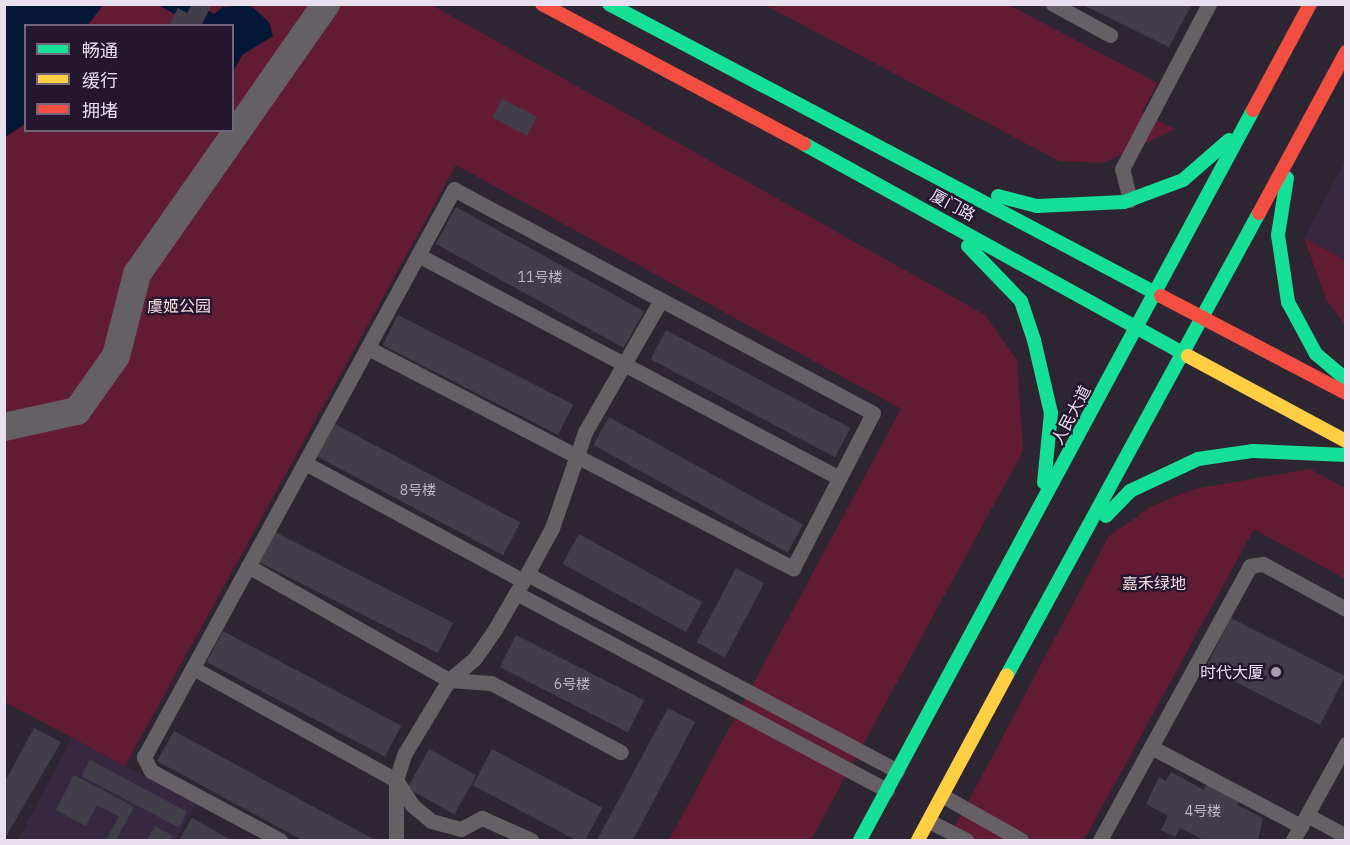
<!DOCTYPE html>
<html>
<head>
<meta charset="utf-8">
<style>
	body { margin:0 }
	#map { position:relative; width:1350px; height:845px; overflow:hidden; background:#2d2531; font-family:"IBM Plex Sans","Noto Sans SC",sans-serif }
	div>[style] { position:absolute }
	.built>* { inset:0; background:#372841 }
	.green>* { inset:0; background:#611b33 }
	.water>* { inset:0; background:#051736 }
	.building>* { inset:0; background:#423e49; transform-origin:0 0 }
	.lane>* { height:15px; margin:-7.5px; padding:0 7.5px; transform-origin:7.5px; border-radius:7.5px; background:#656065 }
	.street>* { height:28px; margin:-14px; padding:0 14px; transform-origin:14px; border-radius:14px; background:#656065 }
	.fast>* { height:14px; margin:-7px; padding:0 7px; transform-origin:7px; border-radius:7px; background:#16e098 }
	.slow>* { height:14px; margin:-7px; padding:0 7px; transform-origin:7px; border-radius:7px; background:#ffcf43 }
	.jam>* { height:14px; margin:-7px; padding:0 7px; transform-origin:7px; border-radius:7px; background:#f24e42 }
	.dots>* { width:16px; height:16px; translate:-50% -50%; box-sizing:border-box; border:3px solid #24162c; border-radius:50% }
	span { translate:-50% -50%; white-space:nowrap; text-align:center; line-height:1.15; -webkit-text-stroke:4.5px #24162c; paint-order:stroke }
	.number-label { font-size:14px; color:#beb7c6 }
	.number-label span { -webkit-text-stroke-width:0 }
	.street-label { font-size:16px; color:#e8dfef }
	.park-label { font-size:16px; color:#f6dce0 }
	.poi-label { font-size:16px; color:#e8dfef }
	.right { translate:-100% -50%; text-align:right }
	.frame { position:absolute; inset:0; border:6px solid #e8dfef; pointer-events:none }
	.legend { position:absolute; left:24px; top:24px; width:210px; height:108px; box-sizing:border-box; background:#24162c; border:2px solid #72667a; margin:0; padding:8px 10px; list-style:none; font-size:18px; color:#e8dfef }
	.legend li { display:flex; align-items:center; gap:12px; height:30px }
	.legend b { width:30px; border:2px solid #72667a }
</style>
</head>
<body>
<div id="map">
	<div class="built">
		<i style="clip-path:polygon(1345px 161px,1345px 260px,1304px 238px)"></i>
		<i style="clip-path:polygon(72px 738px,196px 804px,176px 840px,18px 840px)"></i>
	</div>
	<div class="green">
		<i style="clip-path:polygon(evenodd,4px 5px,432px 5px,985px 315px,1017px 360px,1023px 451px,811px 840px,669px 840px,901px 409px,456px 165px,125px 766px,5px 702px,4px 5px,26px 26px,232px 26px,232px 130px,26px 130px,26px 26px)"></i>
		<i style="clip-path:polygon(765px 5px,1009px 5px,1158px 83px,1142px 112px,1175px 129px,1103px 163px,1059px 161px)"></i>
		<i style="clip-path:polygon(1304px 238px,1345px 260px,1345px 325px,1326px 299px)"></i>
		<i style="clip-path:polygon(1310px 469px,1345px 488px,1345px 579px,1254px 529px,1084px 840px,948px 840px,1109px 536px,1152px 506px,1194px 489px)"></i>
	</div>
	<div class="water">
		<i style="clip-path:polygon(5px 4px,103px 5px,88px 25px,26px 26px,25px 124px,5px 137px)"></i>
		<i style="clip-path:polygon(158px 5px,197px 5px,214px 14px,223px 7px,250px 5px,269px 22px,273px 36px,242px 55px,233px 72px,232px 26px,194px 25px)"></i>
	</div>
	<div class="building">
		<i style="clip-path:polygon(192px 4px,212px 4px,201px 26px,169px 26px,178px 8px,187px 13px)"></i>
		<i style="clip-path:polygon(1081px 4px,1192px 4px,1169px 47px)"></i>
		<i style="left:502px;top:99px;width:39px;height:21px;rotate:27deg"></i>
		<i style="left:456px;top:207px;width:215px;height:42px;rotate:29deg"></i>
		<i style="left:398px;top:315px;width:197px;height:34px;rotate:27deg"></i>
		<i style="left:666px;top:330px;width:209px;height:33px;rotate:28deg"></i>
		<i style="left:609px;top:417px;width:222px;height:32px;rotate:29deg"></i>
		<i style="left:335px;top:424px;width:210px;height:37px;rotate:28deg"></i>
		<i style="left:275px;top:532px;width:200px;height:34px;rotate:27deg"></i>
		<i style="left:579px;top:534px;width:141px;height:34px;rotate:29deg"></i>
		<i style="left:736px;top:568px;width:32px;height:84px;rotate:28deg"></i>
		<i style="left:1231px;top:618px;width:128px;height:55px;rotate:27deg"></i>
		<i style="left:223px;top:631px;width:202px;height:35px;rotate:28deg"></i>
		<i style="left:516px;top:635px;width:144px;height:36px;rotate:27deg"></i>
		<i style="clip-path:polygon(668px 708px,695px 722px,633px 840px,597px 840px)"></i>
		<i style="clip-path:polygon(34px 728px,61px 742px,4px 840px,4px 783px)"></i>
		<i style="clip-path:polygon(174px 731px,375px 840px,302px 840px,157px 761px)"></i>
		<i style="left:429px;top:749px;width:54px;height:45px;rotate:29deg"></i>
		<i style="left:492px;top:749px;width:125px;height:41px;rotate:28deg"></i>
		<i style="left:90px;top:760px;width:110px;height:18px;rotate:28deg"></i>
		<i style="clip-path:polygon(1171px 772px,1204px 790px,1208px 782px,1241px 799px,1237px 805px,1263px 818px,1258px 840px,1204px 840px,1180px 828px,1175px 837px,1161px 830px,1168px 816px,1146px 804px,1159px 777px,1166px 781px)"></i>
		<i style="clip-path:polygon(74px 775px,134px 807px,116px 840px,106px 840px,119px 816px,97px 805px,86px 826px,56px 810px)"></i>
		<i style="clip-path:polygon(192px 818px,231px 840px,179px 840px)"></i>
		<i style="clip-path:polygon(155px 826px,173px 836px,170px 840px,147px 840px)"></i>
	</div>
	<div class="lane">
		<i style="left:1053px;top:4px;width:65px;rotate:28.5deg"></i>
		<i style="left:1130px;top:200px;width:32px;rotate:-104deg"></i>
		<i style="left:1122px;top:169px;width:187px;rotate:-62.2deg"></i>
		<i style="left:368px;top:348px;width:479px;rotate:27.4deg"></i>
		<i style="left:793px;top:568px;width:174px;rotate:-62.7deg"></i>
		<i style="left:873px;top:413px;width:475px;rotate:-151.9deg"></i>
		<i style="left:454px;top:189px;width:75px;rotate:118.6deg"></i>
		<i style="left:305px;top:463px;width:248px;rotate:28.4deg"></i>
		<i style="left:248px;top:566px;width:231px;rotate:29.6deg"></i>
		<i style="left:449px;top:680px;width:42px;rotate:4.1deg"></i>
		<i style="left:491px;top:683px;width:147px;rotate:28deg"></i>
		<i style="left:527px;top:574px;width:419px;rotate:28deg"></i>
		<i style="left:516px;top:593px;width:420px;rotate:28deg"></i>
		<i style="left:193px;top:668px;width:232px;rotate:28.9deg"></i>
		<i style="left:396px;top:780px;width:30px;rotate:57deg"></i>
		<i style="left:412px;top:805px;width:25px;rotate:40deg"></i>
		<i style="left:431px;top:821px;width:31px;rotate:15deg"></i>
		<i style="left:461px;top:829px;width:24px;rotate:-28deg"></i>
		<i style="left:482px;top:818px;width:54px;rotate:24.2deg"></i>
		<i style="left:1151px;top:747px;width:170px;rotate:27.8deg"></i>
		<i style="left:943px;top:796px;width:90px;rotate:29.4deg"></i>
		<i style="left:1307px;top:815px;width:44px;rotate:28.3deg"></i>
		<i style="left:929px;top:821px;width:42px;rotate:27.2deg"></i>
		<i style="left:280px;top:840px;width:146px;rotate:-151.9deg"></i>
		<i style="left:151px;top:771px;width:16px;rotate:-117deg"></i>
		<i style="left:144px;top:757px;width:572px;rotate:-61.37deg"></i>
		<i style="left:418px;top:255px;width:476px;rotate:27.9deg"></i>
		<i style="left:396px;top:840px;width:60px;rotate:-90deg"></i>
		<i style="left:396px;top:780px;width:28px;rotate:-72deg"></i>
		<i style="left:405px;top:753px;width:85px;rotate:-58.9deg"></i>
		<i style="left:449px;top:680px;width:34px;rotate:-40deg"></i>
		<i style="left:475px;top:658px;width:33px;rotate:-55deg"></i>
		<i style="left:494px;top:631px;width:66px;rotate:-59.9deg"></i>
		<i style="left:527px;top:574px;width:52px;rotate:-61.5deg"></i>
		<i style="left:552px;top:528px;width:102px;rotate:-71deg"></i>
		<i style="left:585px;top:432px;width:152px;rotate:-60.1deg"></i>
		<i style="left:1100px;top:840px;width:312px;rotate:-61.3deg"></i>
		<i style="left:1250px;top:566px;width:13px;rotate:-9deg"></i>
		<i style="left:1263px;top:564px;width:94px;rotate:28.5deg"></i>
		<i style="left:1293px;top:840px;width:110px;rotate:-61.1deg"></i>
	</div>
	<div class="street">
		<i style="left:4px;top:427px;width:75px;rotate:-12.4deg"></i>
		<i style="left:77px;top:411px;width:67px;rotate:-54.7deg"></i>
		<i style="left:116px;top:356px;width:85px;rotate:-75.6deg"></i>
		<i style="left:137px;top:274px;width:330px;rotate:-55deg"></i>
	</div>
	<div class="fast">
		<i style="left:609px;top:4px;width:624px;rotate:27.88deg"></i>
		<i style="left:804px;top:144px;width:439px;rotate:28.9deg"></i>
		<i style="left:1287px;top:178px;width:58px;rotate:99deg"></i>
		<i style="left:1278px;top:235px;width:68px;rotate:81.5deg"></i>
		<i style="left:1288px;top:302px;width:59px;rotate:61.7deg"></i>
		<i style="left:1316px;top:354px;width:39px;rotate:40deg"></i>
		<i style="left:998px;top:196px;width:40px;rotate:14.4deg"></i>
		<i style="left:1037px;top:206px;width:87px;rotate:-2.6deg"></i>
		<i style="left:1124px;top:202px;width:63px;rotate:-20.4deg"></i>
		<i style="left:1183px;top:180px;width:61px;rotate:-41deg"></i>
		<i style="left:968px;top:246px;width:76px;rotate:46.1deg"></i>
		<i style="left:1021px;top:301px;width:41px;rotate:71.6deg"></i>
		<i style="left:1034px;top:340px;width:75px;rotate:76.9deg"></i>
		<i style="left:1051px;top:413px;width:70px;rotate:95.7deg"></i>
		<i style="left:1106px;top:516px;width:35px;rotate:-46deg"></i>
		<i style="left:1130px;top:491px;width:75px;rotate:-25.2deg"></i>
		<i style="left:1198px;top:459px;width:56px;rotate:-8.3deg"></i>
		<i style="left:1253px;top:451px;width:93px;rotate:2.5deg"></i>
		<i style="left:1007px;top:675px;width:526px;rotate:-61.39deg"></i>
		<i style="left:860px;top:840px;width:829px;rotate:-61.7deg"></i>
	</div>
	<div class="slow">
		<i style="left:1188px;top:356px;width:179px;rotate:28.3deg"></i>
		<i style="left:918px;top:840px;width:187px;rotate:-61.7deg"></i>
	</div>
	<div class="jam">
		<i style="left:542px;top:4px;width:297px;rotate:28.1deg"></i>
		<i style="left:1253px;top:110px;width:120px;rotate:-61.7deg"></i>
		<i style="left:1259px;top:213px;width:183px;rotate:-61.6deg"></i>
		<i style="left:1161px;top:296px;width:209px;rotate:27.7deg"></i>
	</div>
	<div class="dots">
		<i style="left:1276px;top:672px;background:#a79eac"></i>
	</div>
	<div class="number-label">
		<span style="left:540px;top:277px">11号楼</span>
		<span style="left:418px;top:490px">8号楼</span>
		<span style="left:572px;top:684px">6号楼</span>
		<span style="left:1203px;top:811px">4号楼</span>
	</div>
	<div class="street-label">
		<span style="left:953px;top:205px;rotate:28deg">厦门路</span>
		<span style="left:1071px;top:415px;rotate:-62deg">人民大道</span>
	</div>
	<div class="park-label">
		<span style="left:179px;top:306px">虞姬公园</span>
		<span style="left:1154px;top:583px">嘉禾绿地</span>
	</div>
	<div class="poi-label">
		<span class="right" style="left:1264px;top:672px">时代大厦</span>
	</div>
	<div class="frame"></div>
	<ul class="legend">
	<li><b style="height:8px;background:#16e098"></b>畅通</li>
	<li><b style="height:8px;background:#ffcf43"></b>缓行</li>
	<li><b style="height:8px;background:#f24e42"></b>拥堵</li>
	</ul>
</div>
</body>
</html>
